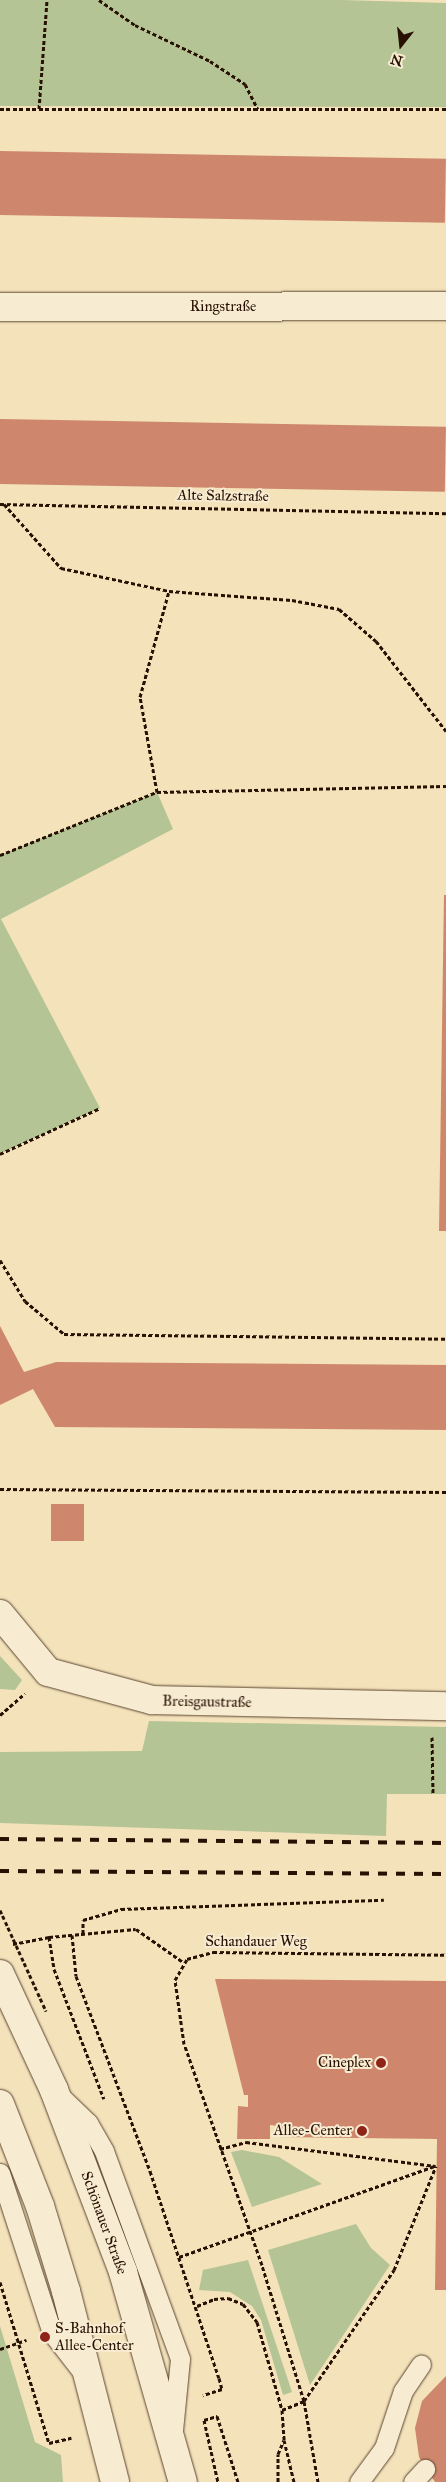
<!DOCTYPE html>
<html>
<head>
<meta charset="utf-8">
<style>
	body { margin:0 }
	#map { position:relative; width:446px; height:2482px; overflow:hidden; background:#f3e2ba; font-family:"IM FELL Great Primer",serif }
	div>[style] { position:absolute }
	.green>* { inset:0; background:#b4c495 }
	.building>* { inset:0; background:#ce876c; transform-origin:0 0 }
	.path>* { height:3px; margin-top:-1.5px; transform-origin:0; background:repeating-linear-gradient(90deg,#281002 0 4px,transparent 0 6.5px) }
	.roads { filter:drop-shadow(0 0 1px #5b4430) drop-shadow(0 0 1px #5b4430) }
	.lane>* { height:19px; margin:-9.5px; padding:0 9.5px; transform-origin:9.5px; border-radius:9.5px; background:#f7ecd2 }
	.street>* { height:28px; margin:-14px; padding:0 14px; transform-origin:14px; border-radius:14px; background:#f7ecd2 }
	.secondary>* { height:28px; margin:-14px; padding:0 14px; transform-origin:14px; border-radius:14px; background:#f7ecd2 }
	.rail>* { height:4px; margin-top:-2px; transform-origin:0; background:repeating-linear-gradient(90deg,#281002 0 9px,transparent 0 18px) }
	.path-bridge>* { height:3px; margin-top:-1.5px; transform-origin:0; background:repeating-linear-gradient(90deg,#281002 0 4px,transparent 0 6.5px) }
	.dots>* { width:14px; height:14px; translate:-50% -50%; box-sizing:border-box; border:2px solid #f7ecd2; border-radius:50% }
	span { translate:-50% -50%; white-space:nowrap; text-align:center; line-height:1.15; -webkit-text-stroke:4px #f7ecd2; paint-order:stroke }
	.street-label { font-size:15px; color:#281002 }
	.poi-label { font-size:15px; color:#281002 }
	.right { translate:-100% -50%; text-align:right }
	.left { translate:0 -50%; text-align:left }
	.north { position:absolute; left:376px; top:20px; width:50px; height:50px; -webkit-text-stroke:4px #f7ecd2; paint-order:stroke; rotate:196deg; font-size:14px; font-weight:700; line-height:20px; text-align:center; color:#281002 }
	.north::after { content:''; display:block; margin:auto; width:18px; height:22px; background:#281002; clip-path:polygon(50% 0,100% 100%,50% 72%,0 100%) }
</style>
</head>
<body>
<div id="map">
	<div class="green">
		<i style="clip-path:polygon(0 0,342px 0,446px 3px,446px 107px,0 106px)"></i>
		<i style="clip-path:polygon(157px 792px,173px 829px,1px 919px,100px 1108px,0 1154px,0 855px)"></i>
		<i style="clip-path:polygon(0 1656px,22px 1680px,15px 1690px,0 1689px)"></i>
		<i style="clip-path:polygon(149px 1721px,446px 1727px,446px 1794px,387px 1794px,386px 1836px,0 1823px,0 1752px,142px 1751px)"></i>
		<i style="clip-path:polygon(242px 2150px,279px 2157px,322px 2184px,252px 2207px,231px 2152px)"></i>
		<i style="clip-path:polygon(356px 2224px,371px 2248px,390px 2265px,310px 2385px,268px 2250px)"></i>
		<i style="clip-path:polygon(248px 2260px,292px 2392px,283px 2395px,261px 2320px,252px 2306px,230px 2292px,199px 2290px,203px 2270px)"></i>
		<i style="clip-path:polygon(0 2326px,35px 2442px,61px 2455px,63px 2482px,0 2482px)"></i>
	</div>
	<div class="building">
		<i style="left:0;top:151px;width:446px;height:64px;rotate:1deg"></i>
		<i style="left:0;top:419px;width:446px;height:65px;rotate:1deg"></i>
		<i style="clip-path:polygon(444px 895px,446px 895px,446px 1231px,439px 1231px)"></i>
		<i style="clip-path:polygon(0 1326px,24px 1372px,56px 1362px,446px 1365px,446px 1430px,55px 1427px,33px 1389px,0 1405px)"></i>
		<i style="left:51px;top:1504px;width:33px;height:37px"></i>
		<i style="clip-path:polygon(215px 1979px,446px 1981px,446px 2290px,435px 2290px,437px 2139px,278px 2137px,278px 2126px,270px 2125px,270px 2139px,237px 2139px,238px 2106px,248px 2107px,248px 2095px,244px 2095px)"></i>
		<i style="clip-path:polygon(446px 2376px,446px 2482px,435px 2482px,419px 2457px,415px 2428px,422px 2401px)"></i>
	</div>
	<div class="path">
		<i style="left:99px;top:0;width:44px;rotate:34.8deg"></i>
		<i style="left:135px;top:25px;width:83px;rotate:25.6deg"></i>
		<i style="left:210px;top:61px;width:42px;rotate:33.3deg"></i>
		<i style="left:245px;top:84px;width:28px;rotate:63deg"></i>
		<i style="left:0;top:109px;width:446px"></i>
		<i style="left:39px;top:109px;width:109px;rotate:-85.8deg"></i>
		<i style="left:0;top:504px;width:446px;rotate:1.2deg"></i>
		<i style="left:4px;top:504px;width:86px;rotate:48.3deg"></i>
		<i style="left:61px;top:568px;width:110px;rotate:12deg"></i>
		<i style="left:169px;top:591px;width:123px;rotate:4.2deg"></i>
		<i style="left:292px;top:600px;width:48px;rotate:10.8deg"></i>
		<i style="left:339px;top:609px;width:49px;rotate:40.9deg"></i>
		<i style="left:376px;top:641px;width:114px;rotate:52.1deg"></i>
		<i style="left:157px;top:792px;width:97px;rotate:-100.1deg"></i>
		<i style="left:140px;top:697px;width:110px;rotate:-74.7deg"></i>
		<i style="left:0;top:855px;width:169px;rotate:-21.9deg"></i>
		<i style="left:157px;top:792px;width:289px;rotate:-1.2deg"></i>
		<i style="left:0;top:1154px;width:110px;rotate:-24.7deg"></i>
		<i style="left:0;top:1260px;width:48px;rotate:58.6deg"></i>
		<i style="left:25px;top:1301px;width:51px;rotate:40.2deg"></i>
		<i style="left:64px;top:1334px;width:382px;rotate:0.7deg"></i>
		<i style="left:0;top:1489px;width:446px;rotate:0.4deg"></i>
		<i style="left:0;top:1715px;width:33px;rotate:-41deg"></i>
		<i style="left:432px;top:1737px;width:56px;rotate:89deg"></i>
		<i style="left:83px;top:1934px;width:14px;rotate:-90deg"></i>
		<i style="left:83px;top:1920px;width:40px;rotate:-16deg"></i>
		<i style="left:121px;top:1909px;width:263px;rotate:-2deg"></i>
		<i style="left:72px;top:1935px;width:41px;rotate:84.4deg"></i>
		<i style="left:76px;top:1976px;width:209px;rotate:69.2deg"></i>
		<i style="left:150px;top:2171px;width:218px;rotate:71.6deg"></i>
		<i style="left:219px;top:2378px;width:11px;rotate:75deg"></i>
		<i style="left:222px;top:2389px;width:20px;rotate:162deg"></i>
		<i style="left:49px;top:1937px;width:32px;rotate:81deg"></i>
		<i style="left:54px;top:1969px;width:139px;rotate:69deg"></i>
		<i style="left:13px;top:1944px;width:37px;rotate:-11deg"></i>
		<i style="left:49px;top:1937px;width:87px;rotate:-5.3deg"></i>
		<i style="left:136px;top:1929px;width:57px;rotate:35.1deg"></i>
		<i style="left:220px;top:2149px;width:27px;rotate:-15deg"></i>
		<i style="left:246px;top:2142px;width:191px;rotate:7.2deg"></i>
		<i style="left:179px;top:2257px;width:272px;rotate:-19.6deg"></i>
		<i style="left:0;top:2282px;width:168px;rotate:73.1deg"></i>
		<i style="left:49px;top:2443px;width:23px;rotate:-13deg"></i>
		<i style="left:197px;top:2306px;width:18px;rotate:-22deg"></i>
		<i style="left:214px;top:2299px;width:14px;rotate:-4deg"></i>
		<i style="left:228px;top:2298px;width:16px;rotate:22deg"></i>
		<i style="left:243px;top:2304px;width:23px;rotate:52deg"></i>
		<i style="left:257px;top:2322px;width:91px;rotate:74.1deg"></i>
		<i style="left:282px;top:2410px;width:30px;rotate:86deg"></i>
		<i style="left:284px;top:2440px;width:43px;rotate:76.6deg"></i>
		<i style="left:0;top:2349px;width:28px;rotate:-19deg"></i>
		<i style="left:282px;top:2410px;width:24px;rotate:-22deg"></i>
		<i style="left:304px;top:2401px;width:159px;rotate:-55.5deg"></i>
		<i style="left:394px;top:2270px;width:112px;rotate:-68deg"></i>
		<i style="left:204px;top:2420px;width:64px;rotate:77.3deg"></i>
		<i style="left:204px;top:2420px;width:14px;rotate:-17deg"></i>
		<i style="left:217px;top:2416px;width:69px;rotate:72.3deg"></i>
		<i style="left:278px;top:2482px;width:28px;rotate:-90deg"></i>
		<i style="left:278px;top:2454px;width:15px;rotate:-67deg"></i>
		<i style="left:318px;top:2482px;width:82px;rotate:-99.8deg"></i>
		<i style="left:304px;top:2401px;width:142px;rotate:-107.2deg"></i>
		<i style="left:262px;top:2265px;width:234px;rotate:-109.4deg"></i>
		<i style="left:184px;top:2044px;width:65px;rotate:-98deg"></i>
		<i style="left:175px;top:1980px;width:24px;rotate:-60deg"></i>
		<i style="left:187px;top:1959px;width:27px;rotate:-15deg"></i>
		<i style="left:213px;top:1952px;width:233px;rotate:0.7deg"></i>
	</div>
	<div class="roads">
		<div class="lane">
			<i style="left:60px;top:2096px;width:39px;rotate:44deg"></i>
			<i style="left:88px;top:2123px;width:32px;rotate:60deg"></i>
			<i style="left:104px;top:2151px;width:221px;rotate:69.9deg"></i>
			<i style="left:180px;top:2359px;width:72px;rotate:95.6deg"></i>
			<i style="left:0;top:2173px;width:168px;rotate:72deg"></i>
			<i style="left:52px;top:2333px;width:51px;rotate:52.2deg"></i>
			<i style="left:359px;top:2482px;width:42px;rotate:-53.7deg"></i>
			<i style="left:384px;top:2448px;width:60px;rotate:-71.6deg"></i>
			<i style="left:403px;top:2391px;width:32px;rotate:-56deg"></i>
			<i style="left:413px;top:2482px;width:18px;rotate:-47deg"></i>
		</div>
		<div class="street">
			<i style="left:0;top:307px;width:446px;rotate:-0.1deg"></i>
		</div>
		<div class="secondary">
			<i style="left:0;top:1614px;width:75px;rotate:50.4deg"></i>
			<i style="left:48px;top:1672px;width:108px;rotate:15.1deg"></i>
			<i style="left:152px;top:1700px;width:294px;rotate:1.2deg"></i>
			<i style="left:0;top:1974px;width:128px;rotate:65deg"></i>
			<i style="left:54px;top:2090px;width:195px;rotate:69.2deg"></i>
			<i style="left:123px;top:2272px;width:218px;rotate:74.1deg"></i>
			<i style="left:0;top:2104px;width:110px;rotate:68.6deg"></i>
			<i style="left:40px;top:2206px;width:89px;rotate:73deg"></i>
			<i style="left:66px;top:2291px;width:197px;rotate:75.6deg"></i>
		</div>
	</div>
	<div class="rail">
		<i style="left:0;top:1839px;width:446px;rotate:0.5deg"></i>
		<i style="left:0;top:1871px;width:446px;rotate:0.4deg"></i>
	</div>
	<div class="path-bridge">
		<i style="left:0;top:1910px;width:111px;rotate:65.5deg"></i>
	</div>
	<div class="dots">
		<i style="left:381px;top:2063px;background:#8f2418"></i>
		<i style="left:362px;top:2131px;background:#8f2418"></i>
		<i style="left:45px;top:2337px;background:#8f2418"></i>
	</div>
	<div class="street-label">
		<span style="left:223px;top:307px">Ringstraße</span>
		<span style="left:223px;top:496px;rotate:1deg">Alte Salzstraße</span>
		<span style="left:207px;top:1702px;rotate:1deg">Breisgaustraße</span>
		<span style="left:256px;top:1942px">Schandauer Weg</span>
		<span style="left:104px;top:2223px;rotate:70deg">Schönauer Straße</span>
	</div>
	<div class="poi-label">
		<span class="right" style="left:371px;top:2063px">Cineplex</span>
		<span class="right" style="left:352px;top:2131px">Allee-Center</span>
		<span class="left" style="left:55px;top:2337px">S-Bahnhof<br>Allee-Center</span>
	</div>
	<div class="north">N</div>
</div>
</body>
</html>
